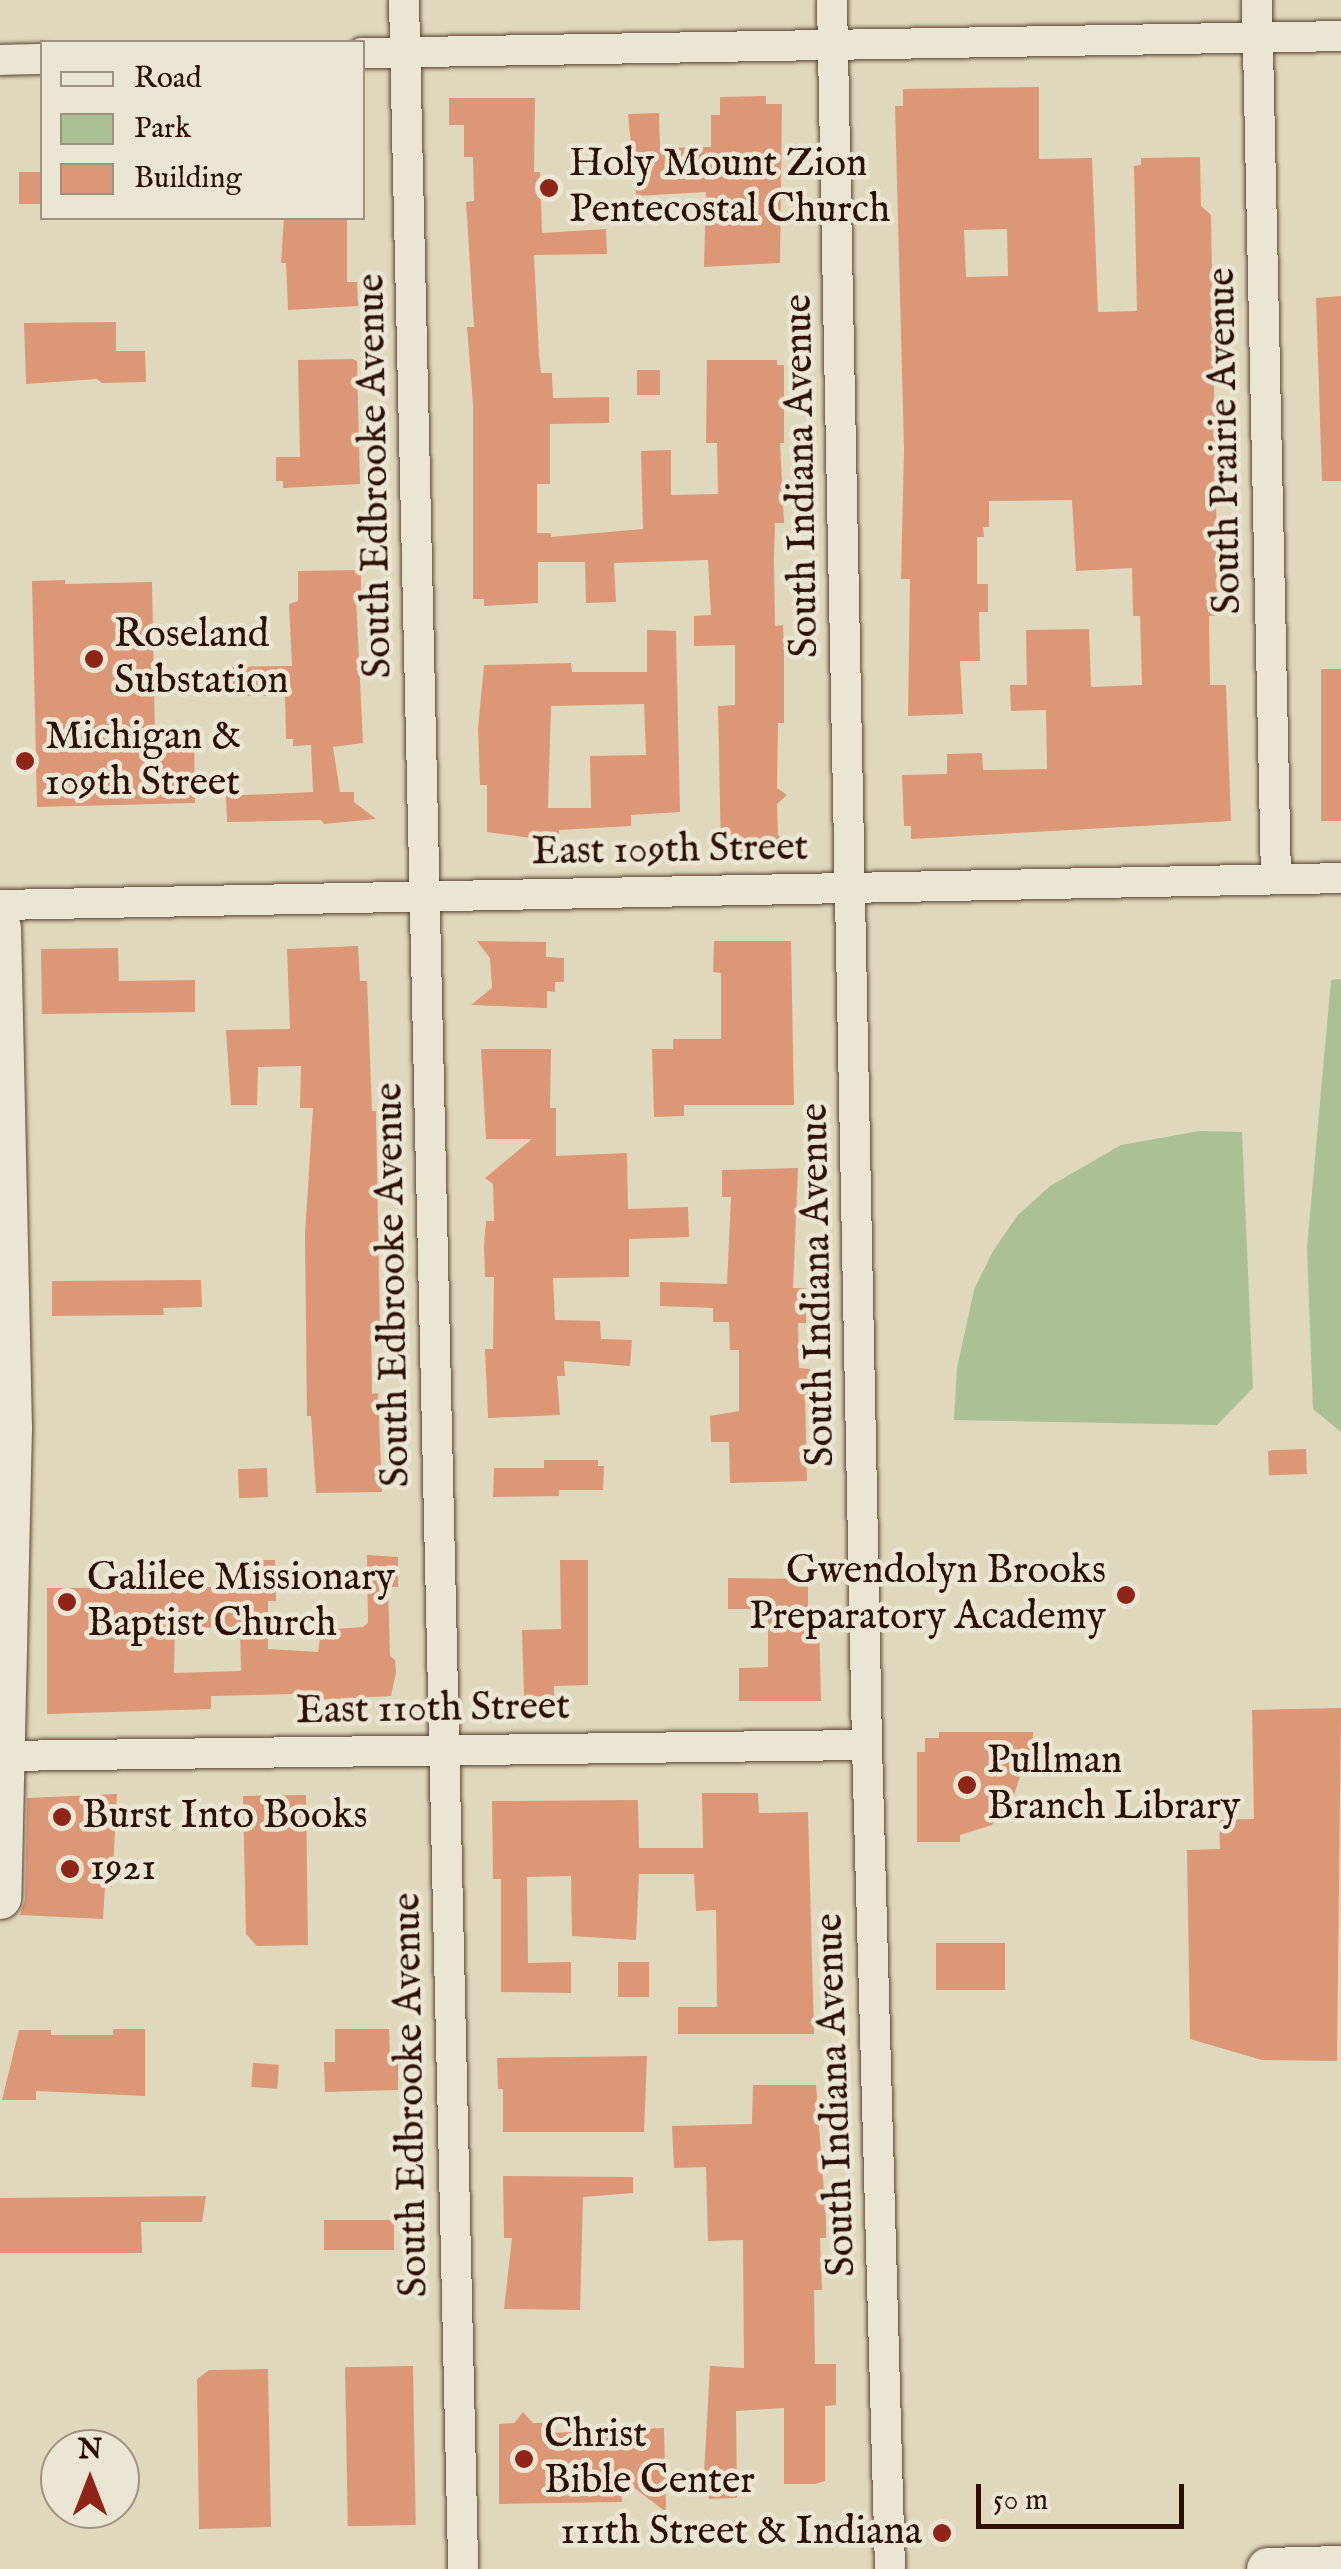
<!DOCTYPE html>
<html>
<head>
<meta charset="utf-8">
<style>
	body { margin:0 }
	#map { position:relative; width:1341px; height:2569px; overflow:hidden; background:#e0d8bd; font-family:"IM FELL English",serif }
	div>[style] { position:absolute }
	.green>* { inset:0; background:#acc095 }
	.building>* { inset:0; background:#db9776; transform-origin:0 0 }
	.roads { filter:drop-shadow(0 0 2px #5a4232) drop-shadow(0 0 2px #5a4232) }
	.street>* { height:30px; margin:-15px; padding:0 15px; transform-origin:15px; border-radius:15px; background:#ebe6d4 }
	.secondary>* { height:42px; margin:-21px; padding:0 21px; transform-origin:21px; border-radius:21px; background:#ebe6d4 }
	.dots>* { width:28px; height:28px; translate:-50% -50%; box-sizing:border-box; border:5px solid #ebe6d4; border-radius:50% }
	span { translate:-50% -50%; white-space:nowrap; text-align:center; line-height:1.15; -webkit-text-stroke:9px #ebe6d4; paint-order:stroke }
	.poi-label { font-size:40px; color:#2e1003 }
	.left { translate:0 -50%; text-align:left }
	.right { translate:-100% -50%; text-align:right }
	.street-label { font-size:40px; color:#2e1003 }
	.legend { position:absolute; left:40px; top:40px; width:325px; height:180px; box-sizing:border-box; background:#ebe6d4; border:2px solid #9f9080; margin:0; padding:12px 18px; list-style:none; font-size:30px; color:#2e1003 }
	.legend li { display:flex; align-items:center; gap:20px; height:50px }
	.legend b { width:50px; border:2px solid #9f9080 }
	.north { position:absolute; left:40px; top:2429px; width:100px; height:100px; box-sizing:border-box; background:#ebe6d4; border:2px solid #9f9080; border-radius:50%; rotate:0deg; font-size:28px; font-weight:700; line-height:40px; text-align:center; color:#2e1003 }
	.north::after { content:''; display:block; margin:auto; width:35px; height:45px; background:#8f2418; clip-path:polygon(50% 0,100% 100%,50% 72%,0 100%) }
	.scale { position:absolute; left:976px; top:2484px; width:208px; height:45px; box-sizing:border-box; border:5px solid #2e1003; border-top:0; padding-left:12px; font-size:30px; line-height:35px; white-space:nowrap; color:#2e1003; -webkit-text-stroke:8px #ebe6d4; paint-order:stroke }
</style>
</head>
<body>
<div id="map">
	<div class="green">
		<i style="clip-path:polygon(1341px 979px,1341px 1432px,1313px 1409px,1307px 1248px,1331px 980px)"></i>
		<i style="clip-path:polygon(1199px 1131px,1242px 1132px,1253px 1388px,1217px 1425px,954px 1420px,957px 1368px,974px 1290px,993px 1251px,1017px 1216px,1050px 1186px,1121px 1145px)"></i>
	</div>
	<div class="building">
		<i style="clip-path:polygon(evenodd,1039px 87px,1039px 159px,1092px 158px,1098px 312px,1137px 311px,1134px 166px,1141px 165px,1141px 158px,1200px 157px,1201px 206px,1211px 215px,1218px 616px,1209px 616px,1210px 685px,1226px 685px,1231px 821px,911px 839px,911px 826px,904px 826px,902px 775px,947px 774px,947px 754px,982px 753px,983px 770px,1047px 769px,1046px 710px,1011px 711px,1010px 685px,1027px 685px,1026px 630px,1089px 629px,1091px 687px,1142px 685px,1140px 616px,1133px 616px,1132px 568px,1076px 571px,1072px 500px,989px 501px,989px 527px,983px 527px,984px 537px,977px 537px,977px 584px,988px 584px,988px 612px,979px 612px,980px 661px,960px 661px,963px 714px,908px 716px,910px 579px,901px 579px,904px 449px,895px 106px,903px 106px,903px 89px,1039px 87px,1007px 229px,1008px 276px,966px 277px,964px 230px,1007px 229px)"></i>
		<i style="clip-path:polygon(766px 96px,766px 104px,782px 104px,780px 263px,704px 267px,706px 192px,636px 196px,628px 114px,659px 113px,660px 148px,711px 147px,711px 115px,720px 115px,720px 97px)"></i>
		<i style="clip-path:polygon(449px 98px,535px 98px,534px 172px,540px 172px,542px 233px,606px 229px,607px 254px,534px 255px,539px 356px,541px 373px,552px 373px,553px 398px,609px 397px,609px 423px,550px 424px,550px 484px,537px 484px,537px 533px,551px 533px,551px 537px,643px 529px,641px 451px,671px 450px,671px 495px,718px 494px,717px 443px,706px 443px,707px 360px,777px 360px,777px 365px,784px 365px,784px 443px,780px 443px,784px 523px,775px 523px,774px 560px,775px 626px,783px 625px,784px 649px,784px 723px,778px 723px,777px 788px,787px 795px,777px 804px,778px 835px,796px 852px,721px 854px,718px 706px,735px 705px,735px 645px,694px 646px,694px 616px,711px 615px,708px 560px,614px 563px,616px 602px,586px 603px,585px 562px,538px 562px,538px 603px,484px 606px,484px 599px,473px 599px,473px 404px,467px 327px,474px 327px,466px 202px,474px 201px,473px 157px,464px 157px,464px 125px,449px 125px)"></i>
		<i style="left:19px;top:172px;width:23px;height:32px"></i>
		<i style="clip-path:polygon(284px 218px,347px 218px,347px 282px,357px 282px,358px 306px,288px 310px,286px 263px,281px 263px)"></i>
		<i style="clip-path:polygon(1341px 296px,1341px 481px,1322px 481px,1316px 298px)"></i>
		<i style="clip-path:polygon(116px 322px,116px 351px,145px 351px,146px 382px,102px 383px,97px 379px,26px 384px,24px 323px)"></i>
		<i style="clip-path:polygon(352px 359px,357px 361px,360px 484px,283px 488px,283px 481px,276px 481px,276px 457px,300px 457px,298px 360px)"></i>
		<i style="left:637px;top:370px;width:23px;height:25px"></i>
		<i style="clip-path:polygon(361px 570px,361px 598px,356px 598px,363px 743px,333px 747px,340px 792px,354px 792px,354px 802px,376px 819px,324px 824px,321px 820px,227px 822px,226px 796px,313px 792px,311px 745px,293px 746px,293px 739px,286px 739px,285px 696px,224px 696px,224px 667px,292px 666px,289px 604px,298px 601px,298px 571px)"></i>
		<i style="clip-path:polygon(65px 580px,65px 584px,152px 582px,155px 735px,194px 734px,195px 803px,37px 807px,32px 581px)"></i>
		<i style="clip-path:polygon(evenodd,647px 630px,676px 631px,680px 812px,631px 815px,631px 826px,559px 830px,559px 834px,531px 834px,531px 838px,487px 832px,487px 785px,480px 785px,478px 728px,484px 665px,571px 663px,572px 672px,647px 672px,647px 630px,644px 704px,646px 755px,590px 756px,591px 808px,548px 808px,551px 706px,644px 704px)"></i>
		<i style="left:1321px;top:669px;width:20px;height:152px"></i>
		<i style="clip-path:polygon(477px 941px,546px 942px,546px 957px,564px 958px,564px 982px,555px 982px,555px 992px,547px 991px,547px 1008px,471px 1005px,492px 988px,490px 958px)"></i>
		<i style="clip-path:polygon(714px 941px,791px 941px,794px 1105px,684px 1105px,684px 1116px,654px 1117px,652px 1049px,673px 1049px,673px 1039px,721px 1039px,721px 973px,713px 972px)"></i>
		<i style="clip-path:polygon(358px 946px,360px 981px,367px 981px,372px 1111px,376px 1111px,380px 1329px,371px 1329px,372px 1394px,378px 1393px,382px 1492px,316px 1493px,311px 1416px,307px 1416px,305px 1234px,313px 1108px,300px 1108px,301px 1066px,258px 1067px,257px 1105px,231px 1105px,226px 1030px,290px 1029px,287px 949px)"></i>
		<i style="clip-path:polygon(118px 948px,119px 981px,195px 980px,195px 1012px,42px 1014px,41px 949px)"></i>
		<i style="clip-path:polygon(481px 1049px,551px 1049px,550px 1108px,556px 1108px,556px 1156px,627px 1153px,628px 1209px,688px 1207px,689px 1237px,629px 1239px,629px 1277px,553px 1278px,555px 1320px,600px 1321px,601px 1339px,632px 1340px,630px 1366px,564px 1361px,565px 1376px,557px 1376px,560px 1415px,488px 1418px,485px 1349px,493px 1349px,494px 1277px,485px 1277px,484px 1246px,486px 1221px,494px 1221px,493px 1184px,485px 1178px,532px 1139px,486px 1139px)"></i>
		<i style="clip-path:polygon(798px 1168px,793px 1288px,806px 1288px,806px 1323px,798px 1323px,799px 1368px,810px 1369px,810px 1395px,805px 1395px,807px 1481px,730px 1483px,729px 1442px,711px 1442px,710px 1416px,739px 1411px,739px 1350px,730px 1350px,729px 1322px,713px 1322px,713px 1308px,660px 1306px,660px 1282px,727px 1284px,731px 1197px,722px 1197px,722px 1170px)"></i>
		<i style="clip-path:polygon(201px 1280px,202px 1307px,163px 1308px,164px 1315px,52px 1316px,52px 1281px)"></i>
		<i style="left:1306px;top:1449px;width:25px;height:38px;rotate:88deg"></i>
		<i style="clip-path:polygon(544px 1460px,598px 1460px,598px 1466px,604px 1466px,603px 1490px,559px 1490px,559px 1496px,493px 1497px,494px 1468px,544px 1468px)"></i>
		<i style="left:267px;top:1468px;width:29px;height:29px;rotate:88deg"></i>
		<i style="clip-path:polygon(evenodd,367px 1555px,398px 1557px,398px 1587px,388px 1587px,390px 1656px,395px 1660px,396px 1672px,391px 1696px,295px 1701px,294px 1694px,211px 1696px,211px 1709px,47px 1714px,47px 1588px,238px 1587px,238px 1560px,275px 1560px,276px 1601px,268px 1601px,268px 1649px,318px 1652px,321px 1630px,363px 1627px,368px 1623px,367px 1555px,240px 1627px,241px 1671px,174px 1673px,175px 1628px,240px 1627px)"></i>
		<i style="clip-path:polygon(560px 1560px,588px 1560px,588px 1685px,554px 1686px,554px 1696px,524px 1697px,522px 1630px,561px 1629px)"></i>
		<i style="clip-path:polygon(728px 1578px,808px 1579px,808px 1620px,819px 1619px,821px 1701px,739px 1701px,739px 1668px,768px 1667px,768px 1609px,728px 1609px)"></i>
		<i style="clip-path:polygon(1341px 1708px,1337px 2061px,1262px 2060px,1190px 2039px,1187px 1850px,1220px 1849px,1219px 1820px,1254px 1819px,1252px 1710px)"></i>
		<i style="clip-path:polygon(939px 1732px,1033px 1732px,1033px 1773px,1021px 1773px,1011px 1805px,992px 1825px,960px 1835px,960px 1842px,917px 1842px,917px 1752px,925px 1752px,925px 1738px,939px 1738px)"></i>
		<i style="clip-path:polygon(702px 1793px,758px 1793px,759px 1813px,808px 1812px,814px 2034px,678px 2034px,678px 2007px,717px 2007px,716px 1910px,696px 1911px,694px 1874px,639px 1874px,636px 1940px,572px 1936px,571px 1876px,527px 1877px,528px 1963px,571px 1962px,571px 1993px,501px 1992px,501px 1879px,493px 1879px,492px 1801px,638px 1800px,639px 1848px,703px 1848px)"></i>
		<i style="clip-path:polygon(117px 1794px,112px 1887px,105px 1886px,103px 1919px,20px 1915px,25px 1899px,27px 1798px)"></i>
		<i style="clip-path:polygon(306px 1795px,308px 1945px,257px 1946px,246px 1934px,243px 1796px)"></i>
		<i style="left:1005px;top:1943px;width:47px;height:69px;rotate:90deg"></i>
		<i style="left:618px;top:1962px;width:31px;height:35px"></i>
		<i style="clip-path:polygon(113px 2029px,145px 2029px,145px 2096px,36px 2091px,36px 2100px,2px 2100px,19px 2030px,51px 2030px,51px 2035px,113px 2035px)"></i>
		<i style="clip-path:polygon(335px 2029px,389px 2029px,390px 2061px,398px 2061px,398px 2090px,325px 2092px,324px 2062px,335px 2062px)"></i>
		<i style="clip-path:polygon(647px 2056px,644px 2132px,503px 2132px,503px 2089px,498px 2089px,497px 2058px)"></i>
		<i style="left:253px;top:2063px;width:26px;height:24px;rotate:4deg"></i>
		<i style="clip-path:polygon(753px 2085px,816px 2085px,826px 2220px,826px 2238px,820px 2238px,822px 2290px,814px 2290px,815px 2364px,836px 2364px,836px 2405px,825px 2406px,825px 2481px,815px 2484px,784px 2484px,784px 2408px,736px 2411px,737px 2498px,709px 2499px,704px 2474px,710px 2366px,744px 2368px,743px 2240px,708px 2241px,706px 2167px,674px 2168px,672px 2126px,752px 2124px)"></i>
		<i style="clip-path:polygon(503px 2176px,633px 2177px,633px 2193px,583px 2197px,580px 2310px,504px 2309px,512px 2238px,504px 2238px)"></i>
		<i style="clip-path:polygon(206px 2196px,202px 2222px,141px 2222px,142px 2253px,0 2253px,0 2198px)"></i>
		<i style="left:324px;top:2220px;width:70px;height:30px"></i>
		<i style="left:413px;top:2366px;width:159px;height:68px;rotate:89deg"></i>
		<i style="clip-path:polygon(268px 2369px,271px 2527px,199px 2529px,197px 2379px,209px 2370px)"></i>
		<i style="clip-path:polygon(523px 2412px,533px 2423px,549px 2423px,549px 2433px,664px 2428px,666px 2512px,621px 2478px,622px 2502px,499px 2504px,499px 2424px,514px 2423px)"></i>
	</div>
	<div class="roads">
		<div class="street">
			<i style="left:404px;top:0;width:2570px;rotate:88.68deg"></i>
			<i style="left:832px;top:0;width:1745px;rotate:88.85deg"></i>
			<i style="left:867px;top:1745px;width:824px;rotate:88.4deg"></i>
			<i style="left:1257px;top:0;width:879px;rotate:88.76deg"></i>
			<i style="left:362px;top:53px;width:979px;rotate:-0.99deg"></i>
			<i style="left:0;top:60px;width:42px;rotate:-1.4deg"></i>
			<i style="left:0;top:905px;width:1341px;rotate:-1.15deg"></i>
			<i style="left:0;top:1756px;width:867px;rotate:-0.73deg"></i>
		</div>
		<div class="secondary">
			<i style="left:0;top:928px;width:500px;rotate:88.74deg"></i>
			<i style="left:11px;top:1428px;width:470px;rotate:91.3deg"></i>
			<i style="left:1268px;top:2569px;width:73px;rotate:-1.6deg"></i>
		</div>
	</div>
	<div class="dots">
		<i style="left:549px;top:188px;background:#8f2418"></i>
		<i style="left:94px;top:659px;background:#8f2418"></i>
		<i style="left:25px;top:761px;background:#8f2418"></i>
		<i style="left:1126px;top:1595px;background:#8f2418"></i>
		<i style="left:67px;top:1602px;background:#8f2418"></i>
		<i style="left:967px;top:1785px;background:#8f2418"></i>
		<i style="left:62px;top:1817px;background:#8f2418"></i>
		<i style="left:70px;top:1869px;background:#8f2418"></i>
		<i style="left:524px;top:2459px;background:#8f2418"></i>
		<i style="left:942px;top:2533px;background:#8f2418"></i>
	</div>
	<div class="poi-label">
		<span class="left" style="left:569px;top:188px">Holy Mount Zion<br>Pentecostal Church</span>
		<span class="left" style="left:114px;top:659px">Roseland<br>Substation</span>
		<span class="left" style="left:45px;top:761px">Michigan &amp;<br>109th Street</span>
		<span class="right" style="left:1106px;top:1595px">Gwendolyn Brooks<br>Preparatory Academy</span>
		<span class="left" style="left:87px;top:1602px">Galilee Missionary<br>Baptist Church</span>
		<span class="left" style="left:987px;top:1785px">Pullman<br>Branch Library</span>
		<span class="left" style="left:82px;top:1817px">Burst Into Books</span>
		<span class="left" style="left:90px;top:1869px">1921</span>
		<span class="left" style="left:544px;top:2459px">Christ<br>Bible Center</span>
		<span class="right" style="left:922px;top:2533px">111th Street &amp; Indiana</span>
	</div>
	<div class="street-label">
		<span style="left:1226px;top:441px;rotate:-91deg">South Prairie Avenue</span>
		<span style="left:376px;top:476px;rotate:-91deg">South Edbrooke Avenue</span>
		<span style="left:803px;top:476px;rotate:-91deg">South Indiana Avenue</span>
		<span style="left:670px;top:851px;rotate:-1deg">East 109th Street</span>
		<span style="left:394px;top:1285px;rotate:-91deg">South Edbrooke Avenue</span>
		<span style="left:819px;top:1285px;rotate:-91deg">South Indiana Avenue</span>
		<span style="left:433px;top:1710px;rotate:-1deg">East 110th Street</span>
		<span style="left:412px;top:2095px;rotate:-91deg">South Edbrooke Avenue</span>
		<span style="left:837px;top:2095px;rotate:-92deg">South Indiana Avenue</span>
	</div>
	<ul class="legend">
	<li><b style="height:12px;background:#ebe6d4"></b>Road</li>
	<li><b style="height:28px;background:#acc095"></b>Park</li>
	<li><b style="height:28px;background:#db9776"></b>Building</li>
	</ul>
	<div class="north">N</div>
	<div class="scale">50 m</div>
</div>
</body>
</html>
